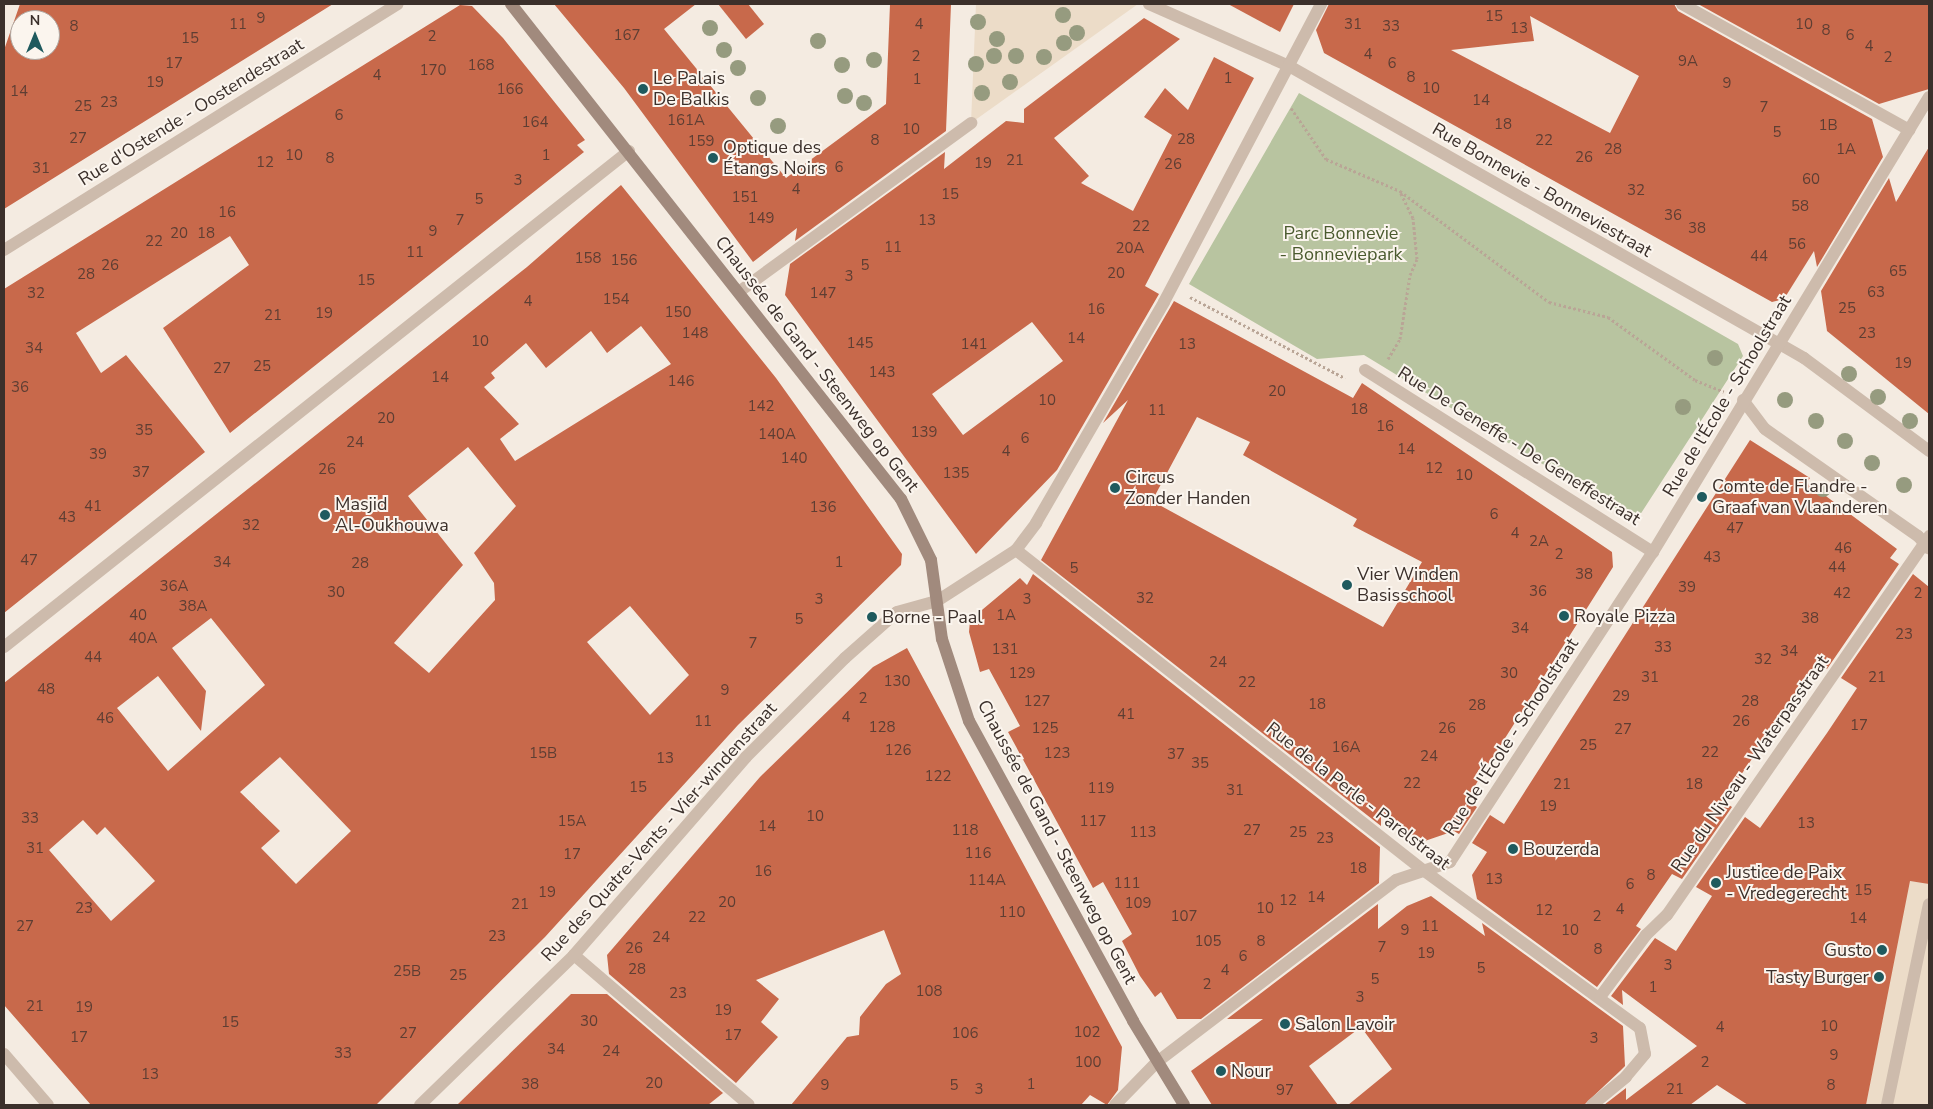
<!DOCTYPE html>
<html>
<head>
<meta charset="utf-8">
<style>
	body { margin:0 }
	#map { position:relative; width:1933px; height:1109px; overflow:hidden; background:#f4ebe1; font-family:"Nunito Sans",sans-serif }
	div>[style] { position:absolute }
	.green>* { inset:0; background:#b8c4a0 }
	.plaza>* { inset:0; background:#ecdcc8 }
	.building>* { inset:0; background:#c8694b }
	.path>* { height:3px; margin-top:-1.5px; transform-origin:0; background:repeating-linear-gradient(90deg,#b9a596 0 2.5px,transparent 0 5px) }
	.street>* { height:12px; margin:-6px; padding:0 6px; transform-origin:6px; border-radius:6px; background:#cdbbac }
	.secondary>* { height:12px; margin:-6px; padding:0 6px; transform-origin:6px; border-radius:6px; background:#a18a7d }
	.trees>* { width:16px; height:16px; margin:-8px; border-radius:50%; background:#969b7f }
	.dots>* { width:14px; height:14px; translate:-50% -50%; box-sizing:border-box; border:2px solid #fbf5ee; border-radius:50% }
	span { translate:-50% -50%; white-space:nowrap; text-align:center; line-height:1.15; -webkit-text-stroke:4px #fbf5ee; paint-order:stroke }
	.number-label { font-size:15px; color:#5e3e33 }
	.number-label span { -webkit-text-stroke-width:0 }
	.poi-label { font-size:18px; color:#3b302b }
	.left { translate:0 -50%; text-align:left }
	.right { translate:-100% -50%; text-align:right }
	.street-label { font-size:18px; color:#3b302b }
	.park-label { font-size:18px; color:#4a5a2e }
	.frame { position:absolute; inset:0; border:5px solid #3b302b; pointer-events:none }
	.north { position:absolute; left:10px; top:10px; width:50px; height:50px; box-sizing:border-box; background:#fbf5ee; border:1px solid #aea6a0; border-radius:50%; rotate:0deg; font-size:14px; font-weight:700; line-height:20px; text-align:center; color:#3b302b }
	.north::after { content:''; display:block; margin:auto; width:18px; height:22px; background:#1f5a5e; clip-path:polygon(50% 0,100% 100%,50% 72%,0 100%) }
</style>
</head>
<body>
<div id="map">
	<div class="green">
		<i style="clip-path:polygon(1299px 93px,1738px 344px,1743px 356px,1636px 521px,1364px 355px,1317px 359px,1189px 284px)"></i>
	</div>
	<div class="plaza">
		<i style="clip-path:polygon(976px 4px,1138px 4px,971px 123px)"></i>
		<i style="clip-path:polygon(1909px 881px,1929px 883px,1929px 1105px,1866px 1105px)"></i>
	</div>
	<div class="building">
		<i style="clip-path:polygon(evenodd,20px 4px,333px 4px,4px 209px,4px 50px,20px 4px,20px 20px,50px 20px,50px 50px,20px 50px,20px 20px)"></i>
		<i style="clip-path:polygon(554px 4px,696px 4px,664px 29px,786px 178px,886px 104px,890px 4px,951px 4px,946px 131px,795px 241px,797px 228px,753px 262px,624px 88px)"></i>
		<i style="clip-path:polygon(718px 4px,748px 4px,764px 24px,746px 39px)"></i>
		<i style="clip-path:polygon(1228px 4px,1294px 4px,1280px 32px)"></i>
		<i style="clip-path:polygon(evenodd,1329px 4px,1674px 4px,1678px 11px,1872px 119px,1883px 157px,1817px 267px,1814px 251px,1784px 299px,1772px 302px,1324px 53px,1316px 30px,1329px 4px,1530px 16px,1639px 76px,1610px 133px,1451px 50px,1534px 41px,1530px 16px)"></i>
		<i style="clip-path:polygon(1698px 4px,1929px 4px,1929px 89px,1879px 104px)"></i>
		<i style="clip-path:polygon(460px 5px,472px 6px,503px 38px,585px 140px,577px 145px,584px 152px,230px 433px,163px 328px,249px 265px,230px 236px,76px 333px,101px 373px,126px 355px,205px 452px,4px 613px,4px 289px)"></i>
		<i style="clip-path:polygon(evenodd,1144px 18px,1180px 39px,1054px 138px,1089px 176px,1081px 183px,1133px 211px,1172px 135px,1144px 117px,1165px 88px,1188px 110px,1214px 57px,1254px 78px,1145px 286px,1159px 294px,1057px 470px,976px 554px,785px 295px,790px 264px,945px 152px,944px 169px,1006px 121px,1024px 123px,1024px 109px,1144px 18px,1032px 322px,1063px 361px,963px 435px,932px 394px,1032px 322px)"></i>
		<i style="clip-path:polygon(1929px 147px,1929px 414px,1827px 331px,1821px 291px,1889px 178px,1896px 202px)"></i>
		<i style="clip-path:polygon(evenodd,621px 185px,776px 378px,902px 554px,901px 565px,738px 725px,545px 937px,376px 1105px,91px 1105px,4px 1005px,4px 683px,527px 267px,621px 185px,641px 326px,671px 364px,515px 461px,500px 439px,519px 424px,484px 387px,495px 378px,491px 373px,526px 343px,546px 368px,591px 331px,607px 353px,641px 326px,621px 185px,468px 447px,516px 506px,474px 553px,494px 583px,495px 600px,429px 673px,394px 643px,463px 565px,408px 496px,468px 447px,621px 185px,630px 606px,689px 675px,650px 715px,587px 642px,630px 606px,621px 185px,211px 618px,265px 685px,168px 771px,117px 708px,158px 676px,201px 731px,206px 691px,172px 648px,211px 618px,621px 185px,280px 757px,351px 831px,296px 884px,261px 848px,280px 831px,240px 792px,280px 757px,621px 185px,83px 820px,97px 835px,105px 827px,155px 881px,111px 921px,49px 850px,83px 820px)"></i>
		<i style="clip-path:polygon(evenodd,1174px 301px,1353px 398px,1362px 383px,1612px 552px,1613px 567px,1466px 800px,1477px 807px,1459px 834px,1454px 831px,1419px 843px,1381px 816px,1381px 826px,1041px 560px,1128px 400px,1103px 423px,1174px 301px,1197px 417px,1250px 442px,1243px 455px,1357px 519px,1353px 526px,1422px 562px,1383px 627px,1152px 501px,1197px 417px)"></i>
		<i style="clip-path:polygon(1750px 440px,1810px 478px,1807px 482px,1897px 549px,1890px 558px,1899px 564px,1827px 669px,1818px 663px,1723px 801px,1732px 807px,1682px 879px,1672px 874px,1636px 926px,1641px 929px,1597px 987px,1477px 899px,1472px 875px,1487px 852px,1472px 843px,1490px 815px,1504px 824px)"></i>
		<i style="clip-path:polygon(1033px 574px,1380px 847px,1379px 883px,1201px 1019px,1177px 1019px,1161px 992px,1155px 997px,1140px 976px,1122px 941px,1132px 934px,1103px 882px,1093px 888px,1008px 732px,1020px 726px,989px 669px,980px 672px,969px 632px,970px 620px,1020px 578px,1027px 585px)"></i>
		<i style="clip-path:polygon(1913px 574px,1929px 587px,1929px 884px,1910px 881px,1866px 1105px,1748px 1105px,1717px 1085px,1690px 1105px,1604px 1105px,1626px 1088px,1626px 1100px,1697px 1046px,1622px 990px,1623px 1005px,1611px 996px,1655px 938px,1676px 951px,1712px 896px,1696px 887px,1745px 817px,1760px 828px,1827px 733px,1857px 688px,1841px 678px)"></i>
		<i style="clip-path:polygon(907px 648px,1122px 1047px,1118px 1090px,1107px 1105px,1090px 1095px,1081px 1105px,791px 1105px,847px 1037px,859px 1035px,860px 1017px,886px 984px,901px 974px,884px 930px,756px 980px,779px 999px,761px 1022px,778px 1037px,736px 1083px,609px 974px,607px 955px,760px 777px,873px 667px)"></i>
		<i style="clip-path:polygon(1431px 896px,1485px 936px,1482px 923px,1623px 1026px,1625px 1066px,1620px 1071px,1584px 1105px,1348px 1105px,1392px 1069px,1361px 1027px,1309px 1066px,1338px 1105px,1212px 1105px,1191px 1071px,1263px 1019px,1227px 1019px,1378px 904px,1378px 929px,1407px 906px)"></i>
		<i style="clip-path:polygon(571px 994px,607px 994px,723px 1093px,708px 1105px,457px 1105px)"></i>
	</div>
	<div class="path">
		<i style="left:1291px;top:108px;width:62px;rotate:55.5deg"></i>
		<i style="left:1326px;top:159px;width:81px;rotate:23.4deg"></i>
		<i style="left:1400px;top:191px;width:186px;rotate:36.7deg"></i>
		<i style="left:1549px;top:302px;width:61px;rotate:14.3deg"></i>
		<i style="left:1608px;top:317px;width:107px;rotate:35.9deg"></i>
		<i style="left:1695px;top:380px;width:31px;rotate:22deg"></i>
		<i style="left:1190px;top:297px;width:175px;rotate:27.6deg"></i>
		<i style="left:1388px;top:359px;width:23px;rotate:-59deg"></i>
		<i style="left:1400px;top:339px;width:65px;rotate:-81.1deg"></i>
		<i style="left:1410px;top:275px;width:17px;rotate:-66deg"></i>
		<i style="left:1417px;top:259px;width:41px;rotate:-95.6deg"></i>
		<i style="left:1413px;top:218px;width:30px;rotate:-116deg"></i>
	</div>
	<div class="street">
		<i style="left:1149px;top:4px;width:153px;rotate:23.9deg"></i>
		<i style="left:1289px;top:66px;width:592px;rotate:29.55deg"></i>
		<i style="left:1804px;top:358px;width:156px;rotate:36.6deg"></i>
		<i style="left:1682px;top:4px;width:260px;rotate:29deg"></i>
		<i style="left:4px;top:250px;width:464px;rotate:-32deg"></i>
		<i style="left:740px;top:291px;width:286px;rotate:-36deg"></i>
		<i style="left:1365px;top:370px;width:341px;rotate:32.3deg"></i>
		<i style="left:1743px;top:400px;width:36px;rotate:53deg"></i>
		<i style="left:1765px;top:429px;width:187px;rotate:35deg"></i>
		<i style="left:1918px;top:536px;width:16px;rotate:50deg"></i>
		<i style="left:1016px;top:550px;width:518px;rotate:38.18deg"></i>
		<i style="left:1423px;top:870px;width:268px;rotate:36.1deg"></i>
		<i style="left:1640px;top:1028px;width:26px;rotate:79deg"></i>
		<i style="left:1645px;top:1054px;width:30px;rotate:130deg"></i>
		<i style="left:1626px;top:1077px;width:44px;rotate:140.5deg"></i>
		<i style="left:4px;top:647px;width:798px;rotate:-38.44deg"></i>
		<i style="left:574px;top:955px;width:230px;rotate:40.6deg"></i>
		<i style="left:1600px;top:997px;width:77px;rotate:-53.4deg"></i>
		<i style="left:1646px;top:935px;width:29px;rotate:-44deg"></i>
		<i style="left:1667px;top:915px;width:461px;rotate:-55.3deg"></i>
		<i style="left:4px;top:1054px;width:67px;rotate:49.2deg"></i>
		<i style="left:420px;top:1105px;width:215px;rotate:-44.2deg"></i>
		<i style="left:574px;top:955px;width:262px;rotate:-49deg"></i>
		<i style="left:746px;top:757px;width:140px;rotate:-45deg"></i>
		<i style="left:845px;top:658px;width:69px;rotate:-41.5deg"></i>
		<i style="left:897px;top:612px;width:41px;rotate:-15.4deg"></i>
		<i style="left:937px;top:601px;width:94px;rotate:-32.8deg"></i>
		<i style="left:1016px;top:550px;width:34px;rotate:-53deg"></i>
		<i style="left:1036px;top:523px;width:255px;rotate:-59.9deg"></i>
		<i style="left:1164px;top:302px;width:337px;rotate:-62.2deg"></i>
		<i style="left:1115px;top:1105px;width:60px;rotate:-45.7deg"></i>
		<i style="left:1157px;top:1062px;width:300px;rotate:-37.3deg"></i>
		<i style="left:1396px;top:880px;width:57px;rotate:-18.4deg"></i>
		<i style="left:1450px;top:862px;width:371px;rotate:-56.8deg"></i>
		<i style="left:1653px;top:552px;width:532px;rotate:-58.76deg"></i>
		<i style="left:1887px;top:1105px;width:205px;rotate:-78.2deg"></i>
	</div>
	<div class="secondary">
		<i style="left:511px;top:4px;width:630px;rotate:51.77deg"></i>
		<i style="left:901px;top:499px;width:68px;rotate:63.8deg"></i>
		<i style="left:931px;top:560px;width:80px;rotate:82.1deg"></i>
		<i style="left:942px;top:639px;width:86px;rotate:71.8deg"></i>
		<i style="left:969px;top:721px;width:342px;rotate:61.3deg"></i>
		<i style="left:1133px;top:1021px;width:98px;rotate:58.7deg"></i>
	</div>
	<div class="trees">
		<i style="left:1063px;top:15px"></i>
		<i style="left:978px;top:22px"></i>
		<i style="left:710px;top:28px"></i>
		<i style="left:1077px;top:33px"></i>
		<i style="left:997px;top:39px"></i>
		<i style="left:818px;top:41px"></i>
		<i style="left:1064px;top:43px"></i>
		<i style="left:724px;top:50px"></i>
		<i style="left:994px;top:56px"></i>
		<i style="left:1016px;top:56px"></i>
		<i style="left:1044px;top:57px"></i>
		<i style="left:874px;top:60px"></i>
		<i style="left:976px;top:64px"></i>
		<i style="left:842px;top:65px"></i>
		<i style="left:738px;top:68px"></i>
		<i style="left:1010px;top:82px"></i>
		<i style="left:982px;top:93px"></i>
		<i style="left:845px;top:96px"></i>
		<i style="left:758px;top:98px"></i>
		<i style="left:864px;top:103px"></i>
		<i style="left:778px;top:126px"></i>
		<i style="left:1715px;top:358px"></i>
		<i style="left:1849px;top:374px"></i>
		<i style="left:1878px;top:397px"></i>
		<i style="left:1785px;top:400px"></i>
		<i style="left:1683px;top:407px"></i>
		<i style="left:1816px;top:421px"></i>
		<i style="left:1910px;top:421px"></i>
		<i style="left:1845px;top:441px"></i>
		<i style="left:1872px;top:463px"></i>
		<i style="left:1904px;top:485px"></i>
		<i style="left:1823px;top:489px"></i>
	</div>
	<div class="dots">
		<i style="left:643px;top:89px;background:#1f5a5e"></i>
		<i style="left:713px;top:158px;background:#1f5a5e"></i>
		<i style="left:1115px;top:488px;background:#1f5a5e"></i>
		<i style="left:1702px;top:497px;background:#1f5a5e"></i>
		<i style="left:325px;top:515px;background:#1f5a5e"></i>
		<i style="left:1347px;top:585px;background:#1f5a5e"></i>
		<i style="left:1564px;top:616px;background:#1f5a5e"></i>
		<i style="left:872px;top:617px;background:#1f5a5e"></i>
		<i style="left:1513px;top:849px;background:#1f5a5e"></i>
		<i style="left:1716px;top:883px;background:#1f5a5e"></i>
		<i style="left:1882px;top:950px;background:#1f5a5e"></i>
		<i style="left:1879px;top:977px;background:#1f5a5e"></i>
		<i style="left:1285px;top:1024px;background:#1f5a5e"></i>
		<i style="left:1221px;top:1071px;background:#1f5a5e"></i>
	</div>
	<div class="number-label">
		<span style="left:1494px;top:17px">15</span>
		<span style="left:261px;top:19px">9</span>
		<span style="left:238px;top:25px">11</span>
		<span style="left:919px;top:25px">4</span>
		<span style="left:1353px;top:25px">31</span>
		<span style="left:1804px;top:25px">10</span>
		<span style="left:74px;top:27px">8</span>
		<span style="left:1391px;top:27px">33</span>
		<span style="left:1519px;top:29px">13</span>
		<span style="left:1826px;top:31px">8</span>
		<span style="left:627px;top:36px">167</span>
		<span style="left:1850px;top:36px">6</span>
		<span style="left:432px;top:37px">2</span>
		<span style="left:190px;top:39px">15</span>
		<span style="left:1869px;top:47px">4</span>
		<span style="left:1368px;top:55px">4</span>
		<span style="left:916px;top:57px">2</span>
		<span style="left:1888px;top:58px">2</span>
		<span style="left:1688px;top:62px">9A</span>
		<span style="left:174px;top:64px">17</span>
		<span style="left:1392px;top:64px">6</span>
		<span style="left:481px;top:66px">168</span>
		<span style="left:433px;top:71px">170</span>
		<span style="left:377px;top:76px">4</span>
		<span style="left:1411px;top:78px">8</span>
		<span style="left:1228px;top:79px">1</span>
		<span style="left:917px;top:80px">1</span>
		<span style="left:155px;top:83px">19</span>
		<span style="left:1727px;top:84px">9</span>
		<span style="left:1431px;top:89px">10</span>
		<span style="left:510px;top:90px">166</span>
		<span style="left:19px;top:92px">14</span>
		<span style="left:1481px;top:101px">14</span>
		<span style="left:109px;top:103px">23</span>
		<span style="left:83px;top:107px">25</span>
		<span style="left:1764px;top:108px">7</span>
		<span style="left:339px;top:116px">6</span>
		<span style="left:686px;top:121px">161A</span>
		<span style="left:535px;top:123px">164</span>
		<span style="left:1503px;top:125px">18</span>
		<span style="left:1828px;top:126px">1B</span>
		<span style="left:911px;top:130px">10</span>
		<span style="left:1777px;top:133px">5</span>
		<span style="left:78px;top:139px">27</span>
		<span style="left:1186px;top:140px">28</span>
		<span style="left:875px;top:141px">8</span>
		<span style="left:1544px;top:141px">22</span>
		<span style="left:701px;top:142px">159</span>
		<span style="left:1613px;top:150px">28</span>
		<span style="left:1846px;top:150px">1A</span>
		<span style="left:294px;top:156px">10</span>
		<span style="left:546px;top:156px">1</span>
		<span style="left:1584px;top:158px">26</span>
		<span style="left:330px;top:159px">8</span>
		<span style="left:1015px;top:161px">21</span>
		<span style="left:265px;top:163px">12</span>
		<span style="left:983px;top:164px">19</span>
		<span style="left:1173px;top:165px">26</span>
		<span style="left:839px;top:168px">6</span>
		<span style="left:41px;top:169px">31</span>
		<span style="left:1811px;top:180px">60</span>
		<span style="left:518px;top:181px">3</span>
		<span style="left:796px;top:190px">4</span>
		<span style="left:1636px;top:191px">32</span>
		<span style="left:950px;top:195px">15</span>
		<span style="left:745px;top:198px">151</span>
		<span style="left:479px;top:200px">5</span>
		<span style="left:1800px;top:207px">58</span>
		<span style="left:227px;top:213px">16</span>
		<span style="left:1673px;top:216px">36</span>
		<span style="left:761px;top:219px">149</span>
		<span style="left:460px;top:221px">7</span>
		<span style="left:927px;top:221px">13</span>
		<span style="left:1141px;top:227px">22</span>
		<span style="left:1697px;top:229px">38</span>
		<span style="left:433px;top:232px">9</span>
		<span style="left:179px;top:234px">20</span>
		<span style="left:206px;top:234px">18</span>
		<span style="left:154px;top:242px">22</span>
		<span style="left:1797px;top:245px">56</span>
		<span style="left:893px;top:248px">11</span>
		<span style="left:1130px;top:249px">20A</span>
		<span style="left:415px;top:253px">11</span>
		<span style="left:1759px;top:257px">44</span>
		<span style="left:588px;top:259px">158</span>
		<span style="left:624px;top:261px">156</span>
		<span style="left:110px;top:266px">26</span>
		<span style="left:865px;top:266px">5</span>
		<span style="left:1898px;top:272px">65</span>
		<span style="left:1116px;top:274px">20</span>
		<span style="left:86px;top:275px">28</span>
		<span style="left:849px;top:277px">3</span>
		<span style="left:366px;top:281px">15</span>
		<span style="left:1876px;top:293px">63</span>
		<span style="left:36px;top:294px">32</span>
		<span style="left:823px;top:294px">147</span>
		<span style="left:616px;top:300px">154</span>
		<span style="left:528px;top:302px">4</span>
		<span style="left:1847px;top:309px">25</span>
		<span style="left:1096px;top:310px">16</span>
		<span style="left:678px;top:313px">150</span>
		<span style="left:324px;top:314px">19</span>
		<span style="left:273px;top:316px">21</span>
		<span style="left:695px;top:334px">148</span>
		<span style="left:1867px;top:334px">23</span>
		<span style="left:1076px;top:339px">14</span>
		<span style="left:480px;top:342px">10</span>
		<span style="left:860px;top:344px">145</span>
		<span style="left:974px;top:345px">141</span>
		<span style="left:1187px;top:345px">13</span>
		<span style="left:34px;top:349px">34</span>
		<span style="left:1903px;top:364px">19</span>
		<span style="left:262px;top:367px">25</span>
		<span style="left:222px;top:369px">27</span>
		<span style="left:882px;top:373px">143</span>
		<span style="left:440px;top:378px">14</span>
		<span style="left:681px;top:382px">146</span>
		<span style="left:20px;top:388px">36</span>
		<span style="left:1277px;top:392px">20</span>
		<span style="left:1047px;top:401px">10</span>
		<span style="left:761px;top:407px">142</span>
		<span style="left:1359px;top:410px">18</span>
		<span style="left:1157px;top:411px">11</span>
		<span style="left:386px;top:419px">20</span>
		<span style="left:1385px;top:427px">16</span>
		<span style="left:144px;top:431px">35</span>
		<span style="left:924px;top:433px">139</span>
		<span style="left:777px;top:435px">140A</span>
		<span style="left:1025px;top:439px">6</span>
		<span style="left:355px;top:443px">24</span>
		<span style="left:1406px;top:450px">14</span>
		<span style="left:1006px;top:452px">4</span>
		<span style="left:98px;top:455px">39</span>
		<span style="left:794px;top:459px">140</span>
		<span style="left:1434px;top:469px">12</span>
		<span style="left:327px;top:470px">26</span>
		<span style="left:141px;top:473px">37</span>
		<span style="left:956px;top:474px">135</span>
		<span style="left:1464px;top:476px">10</span>
		<span style="left:93px;top:507px">41</span>
		<span style="left:823px;top:508px">136</span>
		<span style="left:1494px;top:515px">6</span>
		<span style="left:67px;top:518px">43</span>
		<span style="left:251px;top:526px">32</span>
		<span style="left:1735px;top:529px">47</span>
		<span style="left:1515px;top:534px">4</span>
		<span style="left:1539px;top:542px">2A</span>
		<span style="left:1843px;top:549px">46</span>
		<span style="left:1559px;top:555px">2</span>
		<span style="left:1712px;top:558px">43</span>
		<span style="left:29px;top:561px">47</span>
		<span style="left:222px;top:563px">34</span>
		<span style="left:839px;top:563px">1</span>
		<span style="left:360px;top:564px">28</span>
		<span style="left:1837px;top:568px">44</span>
		<span style="left:1074px;top:569px">5</span>
		<span style="left:1584px;top:575px">38</span>
		<span style="left:174px;top:587px">36A</span>
		<span style="left:1687px;top:588px">39</span>
		<span style="left:1538px;top:592px">36</span>
		<span style="left:336px;top:593px">30</span>
		<span style="left:1842px;top:594px">42</span>
		<span style="left:1918px;top:594px">2</span>
		<span style="left:1145px;top:599px">32</span>
		<span style="left:819px;top:600px">3</span>
		<span style="left:1027px;top:600px">3</span>
		<span style="left:193px;top:607px">38A</span>
		<span style="left:138px;top:616px">40</span>
		<span style="left:1006px;top:616px">1A</span>
		<span style="left:1810px;top:619px">38</span>
		<span style="left:799px;top:620px">5</span>
		<span style="left:1520px;top:629px">34</span>
		<span style="left:1904px;top:635px">23</span>
		<span style="left:143px;top:639px">40A</span>
		<span style="left:753px;top:644px">7</span>
		<span style="left:1663px;top:648px">33</span>
		<span style="left:1005px;top:650px">131</span>
		<span style="left:1789px;top:652px">34</span>
		<span style="left:93px;top:658px">44</span>
		<span style="left:1763px;top:660px">32</span>
		<span style="left:1218px;top:663px">24</span>
		<span style="left:1022px;top:674px">129</span>
		<span style="left:1509px;top:674px">30</span>
		<span style="left:1650px;top:678px">31</span>
		<span style="left:1877px;top:678px">21</span>
		<span style="left:897px;top:682px">130</span>
		<span style="left:1247px;top:683px">22</span>
		<span style="left:46px;top:690px">48</span>
		<span style="left:725px;top:691px">9</span>
		<span style="left:1621px;top:697px">29</span>
		<span style="left:863px;top:699px">2</span>
		<span style="left:1037px;top:702px">127</span>
		<span style="left:1750px;top:702px">28</span>
		<span style="left:1317px;top:705px">18</span>
		<span style="left:1477px;top:706px">28</span>
		<span style="left:1126px;top:715px">41</span>
		<span style="left:846px;top:718px">4</span>
		<span style="left:105px;top:719px">46</span>
		<span style="left:703px;top:722px">11</span>
		<span style="left:1741px;top:722px">26</span>
		<span style="left:1859px;top:726px">17</span>
		<span style="left:882px;top:728px">128</span>
		<span style="left:1045px;top:729px">125</span>
		<span style="left:1447px;top:729px">26</span>
		<span style="left:1623px;top:730px">27</span>
		<span style="left:1588px;top:746px">25</span>
		<span style="left:1346px;top:748px">16A</span>
		<span style="left:898px;top:751px">126</span>
		<span style="left:1710px;top:753px">22</span>
		<span style="left:543px;top:754px">15B</span>
		<span style="left:1057px;top:754px">123</span>
		<span style="left:1176px;top:755px">37</span>
		<span style="left:1429px;top:757px">24</span>
		<span style="left:665px;top:759px">13</span>
		<span style="left:1200px;top:764px">35</span>
		<span style="left:938px;top:777px">122</span>
		<span style="left:1412px;top:784px">22</span>
		<span style="left:1562px;top:785px">21</span>
		<span style="left:1694px;top:785px">18</span>
		<span style="left:638px;top:788px">15</span>
		<span style="left:1101px;top:789px">119</span>
		<span style="left:1235px;top:791px">31</span>
		<span style="left:1548px;top:807px">19</span>
		<span style="left:815px;top:817px">10</span>
		<span style="left:30px;top:819px">33</span>
		<span style="left:572px;top:822px">15A</span>
		<span style="left:1093px;top:822px">117</span>
		<span style="left:1806px;top:824px">13</span>
		<span style="left:767px;top:827px">14</span>
		<span style="left:965px;top:831px">118</span>
		<span style="left:1252px;top:831px">27</span>
		<span style="left:1143px;top:833px">113</span>
		<span style="left:1298px;top:833px">25</span>
		<span style="left:1325px;top:839px">23</span>
		<span style="left:35px;top:849px">31</span>
		<span style="left:978px;top:854px">116</span>
		<span style="left:572px;top:855px">17</span>
		<span style="left:1358px;top:869px">18</span>
		<span style="left:763px;top:872px">16</span>
		<span style="left:1651px;top:876px">8</span>
		<span style="left:1494px;top:880px">13</span>
		<span style="left:987px;top:881px">114A</span>
		<span style="left:1127px;top:884px">111</span>
		<span style="left:1630px;top:885px">6</span>
		<span style="left:1863px;top:891px">15</span>
		<span style="left:547px;top:893px">19</span>
		<span style="left:1316px;top:898px">14</span>
		<span style="left:1288px;top:901px">12</span>
		<span style="left:727px;top:903px">20</span>
		<span style="left:1138px;top:904px">109</span>
		<span style="left:520px;top:905px">21</span>
		<span style="left:84px;top:909px">23</span>
		<span style="left:1265px;top:909px">10</span>
		<span style="left:1620px;top:910px">4</span>
		<span style="left:1544px;top:911px">12</span>
		<span style="left:1012px;top:913px">110</span>
		<span style="left:1184px;top:917px">107</span>
		<span style="left:1597px;top:917px">2</span>
		<span style="left:697px;top:918px">22</span>
		<span style="left:1858px;top:919px">14</span>
		<span style="left:25px;top:927px">27</span>
		<span style="left:1430px;top:927px">11</span>
		<span style="left:1405px;top:931px">9</span>
		<span style="left:1570px;top:931px">10</span>
		<span style="left:497px;top:937px">23</span>
		<span style="left:661px;top:938px">24</span>
		<span style="left:1208px;top:942px">105</span>
		<span style="left:1261px;top:942px">8</span>
		<span style="left:1382px;top:948px">7</span>
		<span style="left:634px;top:949px">26</span>
		<span style="left:1598px;top:950px">8</span>
		<span style="left:1426px;top:954px">19</span>
		<span style="left:1243px;top:957px">6</span>
		<span style="left:1668px;top:966px">3</span>
		<span style="left:1481px;top:969px">5</span>
		<span style="left:637px;top:970px">28</span>
		<span style="left:1225px;top:971px">4</span>
		<span style="left:407px;top:972px">25B</span>
		<span style="left:458px;top:976px">25</span>
		<span style="left:1375px;top:980px">5</span>
		<span style="left:1207px;top:985px">2</span>
		<span style="left:1653px;top:988px">1</span>
		<span style="left:929px;top:992px">108</span>
		<span style="left:678px;top:994px">23</span>
		<span style="left:1360px;top:998px">3</span>
		<span style="left:35px;top:1007px">21</span>
		<span style="left:84px;top:1008px">19</span>
		<span style="left:723px;top:1011px">19</span>
		<span style="left:589px;top:1022px">30</span>
		<span style="left:230px;top:1023px">15</span>
		<span style="left:1829px;top:1027px">10</span>
		<span style="left:1720px;top:1028px">4</span>
		<span style="left:1087px;top:1033px">102</span>
		<span style="left:408px;top:1034px">27</span>
		<span style="left:965px;top:1034px">106</span>
		<span style="left:733px;top:1036px">17</span>
		<span style="left:79px;top:1038px">17</span>
		<span style="left:1594px;top:1039px">3</span>
		<span style="left:556px;top:1050px">34</span>
		<span style="left:611px;top:1052px">24</span>
		<span style="left:343px;top:1054px">33</span>
		<span style="left:1834px;top:1056px">9</span>
		<span style="left:1088px;top:1063px">100</span>
		<span style="left:1705px;top:1063px">2</span>
		<span style="left:150px;top:1075px">13</span>
		<span style="left:654px;top:1084px">20</span>
		<span style="left:530px;top:1085px">38</span>
		<span style="left:1031px;top:1085px">1</span>
		<span style="left:825px;top:1086px">9</span>
		<span style="left:954px;top:1086px">5</span>
		<span style="left:1831px;top:1086px">8</span>
		<span style="left:979px;top:1090px">3</span>
		<span style="left:1675px;top:1090px">21</span>
		<span style="left:1285px;top:1091px">97</span>
	</div>
	<div class="poi-label">
		<span class="left" style="left:653px;top:89px">Le Palais<br>De Balkis</span>
		<span class="left" style="left:723px;top:158px">Optique des<br>Étangs Noirs</span>
		<span class="left" style="left:1125px;top:488px">Circus<br>Zonder Handen</span>
		<span class="left" style="left:1712px;top:497px">Comte de Flandre -<br>Graaf van Vlaanderen</span>
		<span class="left" style="left:335px;top:515px">Masjid<br>Al-Oukhouwa</span>
		<span class="left" style="left:1357px;top:585px">Vier Winden<br>Basisschool</span>
		<span class="left" style="left:1574px;top:616px">Royale Pizza</span>
		<span class="left" style="left:882px;top:617px">Borne - Paal</span>
		<span class="left" style="left:1523px;top:849px">Bouzerda</span>
		<span class="left" style="left:1726px;top:883px">Justice de Paix<br>- Vredegerecht</span>
		<span class="right" style="left:1872px;top:950px">Gusto</span>
		<span class="right" style="left:1869px;top:977px">Tasty Burger</span>
		<span class="left" style="left:1295px;top:1024px">Salon Lavoir</span>
		<span class="left" style="left:1231px;top:1071px">Nour</span>
	</div>
	<div class="street-label">
		<span style="left:191px;top:112px;rotate:-32deg">Rue d'Ostende - Oostendestraat</span>
		<span style="left:1542px;top:190px;rotate:30deg">Rue Bonnevie - Bonneviestraat</span>
		<span style="left:817px;top:364px;rotate:52deg">Chaussée de Gand - Steenweg op Gent</span>
		<span style="left:1727px;top:396px;rotate:-59deg">Rue de l'École - Schoolstraat</span>
		<span style="left:1519px;top:446px;rotate:32deg">Rue De Geneffe - De Geneffestraat</span>
		<span style="left:1511px;top:737px;rotate:-57deg">Rue de l'École - Schoolstraat</span>
		<span style="left:1750px;top:764px;rotate:-55deg">Rue du Niveau - Waterpasstraat</span>
		<span style="left:1358px;top:796px;rotate:38deg">Rue de la Perle - Parelstraat</span>
		<span style="left:659px;top:832px;rotate:-48deg">Rue des Quatre-Vents - Vier-windenstraat</span>
		<span style="left:1057px;top:842px;rotate:62deg">Chaussée de Gand - Steenweg op Gent</span>
	</div>
	<div class="park-label">
		<span style="left:1341px;top:244px">Parc Bonnevie<br>- Bonneviepark</span>
	</div>
	<div class="frame"></div>
	<div class="north">N</div>
</div>
</body>
</html>
